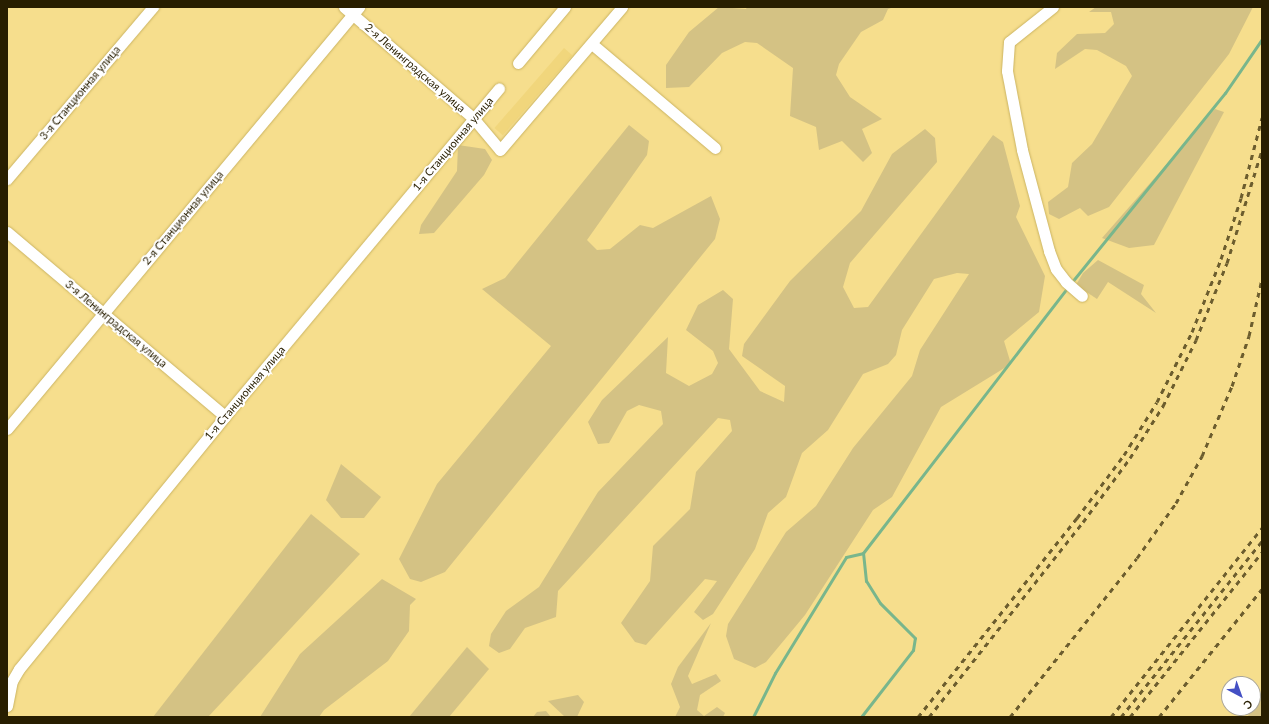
<!DOCTYPE html>
<html>
<head>
<meta charset="utf-8">
<style>
	body { margin:0 }
	#map { position:relative; width:1269px; height:724px; overflow:hidden; background:#f6de8d; font-family:Lato,sans-serif }
	div>[style] { position:absolute }
	.built>* { inset:0; background:#f1d67c; transform-origin:0 0 }
	.green>* { inset:0; background:#d4c284 }
	.stream>* { height:3px; margin:-1.5px; padding:0 1.5px; transform-origin:1.5px; border-radius:1.5px; background:#79b68c }
	.roads { filter:drop-shadow(0 0 1px #cbb463) drop-shadow(0 0 1px #cbb463) }
	.minor>* { height:11px; margin:-5.5px; padding:0 5.5px; transform-origin:5.5px; border-radius:5.5px; background:#fff }
	.rail>* { height:3px; margin-top:-1.5px; transform-origin:0; background:repeating-linear-gradient(90deg,#6c5d2e 0 5px,transparent 0 10px) }
	span { translate:-50% -50%; white-space:nowrap; text-align:center; line-height:1.15; -webkit-text-stroke:4px #fff; paint-order:stroke }
	.street-label { font-size:11px; color:#281e00 }
	.frame { position:absolute; inset:0; border:8px solid #281e00; pointer-events:none }
	.north { position:absolute; left:1221px; top:676px; width:40px; height:40px; box-sizing:border-box; background:#fff; border:1px solid #a9a599; border-radius:50%; rotate:139deg; font-size:11px; font-weight:700; line-height:16px; text-align:center; color:#281e00 }
	.north::after { content:''; display:block; margin:auto; width:14px; height:18px; background:#4450c4; clip-path:polygon(50% 0,100% 100%,50% 72%,0 100%) }
</style>
</head>
<body>
<div id="map">
	<div class="built">
		<i style="left:564px;top:48px;width:11px;height:106px;rotate:41deg"></i>
	</div>
	<div class="green">
		<i style="clip-path:polygon(719px 7px,746px 9px,747px 7px,894px 7px,888px 9px,883px 20px,861px 32px,839px 64px,836px 75px,850px 97px,882px 119px,862px 129px,872px 153px,863px 162px,842px 141px,819px 150px,816px 127px,790px 116px,793px 68px,757px 43px,745px 42px,722px 53px,689px 87px,666px 88px,666px 65px,689px 32px)"></i>
		<i style="clip-path:polygon(1096px 7px,1253px 7px,1229px 54px,1109px 207px,1088px 216px,1080px 208px,1059px 219px,1049px 214px,1048px 202px,1068px 187px,1072px 163px,1092px 144px,1132px 76px,1126px 66px,1097px 50px,1085px 49px,1055px 69px,1057px 53px,1077px 34px,1105px 33px,1114px 24px,1111px 12px,1089px 12px)"></i>
		<i style="clip-path:polygon(1215px 109px,1224px 112px,1154px 245px,1129px 248px,1102px 238px)"></i>
		<i style="clip-path:polygon(629px 125px,649px 141px,647px 155px,587px 240px,597px 250px,610px 249px,640px 225px,653px 228px,711px 196px,720px 219px,715px 239px,445px 572px,421px 582px,410px 579px,399px 559px,437px 484px,551px 346px,482px 289px,505px 278px)"></i>
		<i style="clip-path:polygon(925px 129px,935px 138px,937px 162px,850px 263px,843px 287px,854px 308px,868px 307px,993px 135px,1003px 142px,1020px 206px,1016px 217px,1045px 276px,1039px 312px,1004px 341px,1011px 364px,941px 407px,892px 497px,873px 510px,805px 615px,766px 662px,755px 668px,734px 659px,726px 636px,728px 624px,786px 532px,816px 506px,853px 448px,912px 376px,920px 350px,969px 274px,957px 273px,934px 279px,902px 330px,896px 355px,888px 364px,863px 374px,828px 430px,802px 453px,786px 497px,768px 513px,755px 549px,713px 614px,703px 620px,694px 612px,717px 581px,705px 579px,646px 645px,635px 642px,621px 623px,650px 581px,653px 546px,690px 509px,696px 472px,732px 431px,730px 420px,718px 418px,558px 591px,556px 617px,525px 628px,510px 649px,499px 653px,489px 646px,491px 634px,506px 611px,539px 587px,598px 492px,663px 424px,661px 411px,639px 405px,627px 411px,609px 443px,598px 444px,588px 422px,602px 400px,668px 337px,666px 373px,689px 386px,712px 374px,718px 363px,713px 351px,686px 330px,698px 305px,723px 290px,733px 299px,729px 349px,760px 391px,784px 402px,785px 386px,742px 356px,744px 344px,790px 281px,861px 211px,892px 154px)"></i>
		<i style="clip-path:polygon(458px 145px,485px 149px,492px 160px,484px 175px,434px 233px,419px 234px,421px 225px,457px 171px)"></i>
		<i style="clip-path:polygon(1098px 260px,1144px 285px,1141px 294px,1156px 313px,1108px 282px,1097px 299px,1076px 285px,1083px 273px)"></i>
		<i style="clip-path:polygon(341px 464px,381px 497px,364px 518px,341px 518px,326px 500px)"></i>
		<i style="clip-path:polygon(311px 514px,360px 554px,208px 717px,153px 717px)"></i>
		<i style="clip-path:polygon(382px 579px,416px 599px,410px 605px,409px 631px,388px 661px,324px 710px,319px 717px,260px 717px,300px 654px)"></i>
		<i style="clip-path:polygon(711px 623px,688px 676px,692px 684px,716px 674px,721px 681px,700px 695px,697px 710px,704px 716px,717px 707px,725px 713px,723px 717px,675px 717px,680px 707px,671px 684px,678px 667px)"></i>
		<i style="clip-path:polygon(467px 647px,489px 669px,449px 717px,409px 717px)"></i>
		<i style="clip-path:polygon(578px 695px,584px 702px,577px 717px,565px 717px,548px 701px)"></i>
		<i style="clip-path:polygon(1262px 695px,1262px 717px,1247px 717px,1248px 716px)"></i>
		<i style="clip-path:polygon(546px 711px,551px 717px,533px 717px,537px 712px)"></i>
	</div>
	<div class="stream">
		<i style="left:1071px;top:283px;width:245px;rotate:-51deg"></i>
		<i style="left:1225px;top:93px;width:65px;rotate:-55.6deg"></i>
		<i style="left:753px;top:717px;width:49px;rotate:-63.4deg"></i>
		<i style="left:775px;top:673px;width:136px;rotate:-58.5deg"></i>
		<i style="left:846px;top:557px;width:17px;rotate:-13deg"></i>
		<i style="left:863px;top:553px;width:336px;rotate:-52.4deg"></i>
		<i style="left:861px;top:717px;width:85px;rotate:-52.2deg"></i>
		<i style="left:913px;top:650px;width:12px;rotate:-81deg"></i>
		<i style="left:915px;top:638px;width:49px;rotate:-135deg"></i>
		<i style="left:880px;top:603px;width:26px;rotate:-122deg"></i>
		<i style="left:866px;top:581px;width:28px;rotate:-96deg"></i>
	</div>
	<div class="roads">
		<div class="minor">
			<i style="left:344px;top:7px;width:172px;rotate:40.7deg"></i>
			<i style="left:474px;top:119px;width:40px;rotate:50deg"></i>
			<i style="left:500px;top:150px;width:188px;rotate:-49.5deg"></i>
			<i style="left:1053px;top:7px;width:56px;rotate:141.5deg"></i>
			<i style="left:1009px;top:42px;width:29px;rotate:94deg"></i>
			<i style="left:1007px;top:71px;width:80px;rotate:79.2deg"></i>
			<i style="left:1022px;top:150px;width:105px;rotate:75deg"></i>
			<i style="left:1049px;top:251px;width:19px;rotate:69deg"></i>
			<i style="left:1056px;top:269px;width:16px;rotate:52deg"></i>
			<i style="left:1066px;top:282px;width:21px;rotate:41deg"></i>
			<i style="left:592px;top:44px;width:161px;rotate:40.2deg"></i>
			<i style="left:518px;top:63px;width:73px;rotate:-50deg"></i>
			<i style="left:7px;top:179px;width:226px;rotate:-49.7deg"></i>
			<i style="left:7px;top:232px;width:285px;rotate:40.2deg"></i>
			<i style="left:7px;top:429px;width:550px;rotate:-50.17deg"></i>
			<i style="left:7px;top:706px;width:25px;rotate:-79deg"></i>
			<i style="left:12px;top:681px;width:14px;rotate:-60deg"></i>
			<i style="left:19px;top:669px;width:326px;rotate:-50.8deg"></i>
			<i style="left:225px;top:416px;width:427px;rotate:-50.1deg"></i>
		</div>
	</div>
	<div class="rail">
		<i style="left:918px;top:717px;width:255px;rotate:-51.4deg"></i>
		<i style="left:1077px;top:518px;width:79px;rotate:-53.3deg"></i>
		<i style="left:1124px;top:455px;width:62px;rotate:-58.1deg"></i>
		<i style="left:1157px;top:402px;width:78px;rotate:-63.4deg"></i>
		<i style="left:1192px;top:332px;width:79px;rotate:-68.3deg"></i>
		<i style="left:1221px;top:259px;width:64px;rotate:-71.8deg"></i>
		<i style="left:1241px;top:198px;width:83px;rotate:-75.3deg"></i>
		<i style="left:929px;top:717px;width:248px;rotate:-51.7deg"></i>
		<i style="left:1083px;top:522px;width:79px;rotate:-53.7deg"></i>
		<i style="left:1130px;top:458px;width:62px;rotate:-57.6deg"></i>
		<i style="left:1163px;top:406px;width:74px;rotate:-63.4deg"></i>
		<i style="left:1196px;top:340px;width:83px;rotate:-68.1deg"></i>
		<i style="left:1227px;top:263px;width:118px;rotate:-72.8deg"></i>
		<i style="left:1010px;top:717px;width:203px;rotate:-51.4deg"></i>
		<i style="left:1137px;top:558px;width:67px;rotate:-54.7deg"></i>
		<i style="left:1176px;top:503px;width:54px;rotate:-61deg"></i>
		<i style="left:1202px;top:456px;width:76px;rotate:-66.8deg"></i>
		<i style="left:1232px;top:386px;width:53px;rotate:-71.2deg"></i>
		<i style="left:1249px;top:336px;width:58px;rotate:-77.2deg"></i>
		<i style="left:1111px;top:717px;width:242px;rotate:-51.4deg"></i>
		<i style="left:1121px;top:717px;width:226px;rotate:-51.3deg"></i>
		<i style="left:1130px;top:717px;width:211px;rotate:-51.3deg"></i>
		<i style="left:1159px;top:717px;width:164px;rotate:-51.2deg"></i>
	</div>
	<div class="street-label">
		<span style="left:415px;top:68px;rotate:41deg">2-я Ленинградская улица</span>
		<span style="left:80px;top:93px;rotate:-50deg">3-я Станционная улица</span>
		<span style="left:453px;top:144px;rotate:-50deg">1-я Станционная улица</span>
		<span style="left:183px;top:218px;rotate:-50deg">2-я Станционная улица</span>
		<span style="left:116px;top:324px;rotate:40deg">3-я Ленинградская улица</span>
		<span style="left:245px;top:393px;rotate:-50deg">1-я Станционная улица</span>
	</div>
	<div class="frame"></div>
	<div class="north">С</div>
</div>
</body>
</html>
